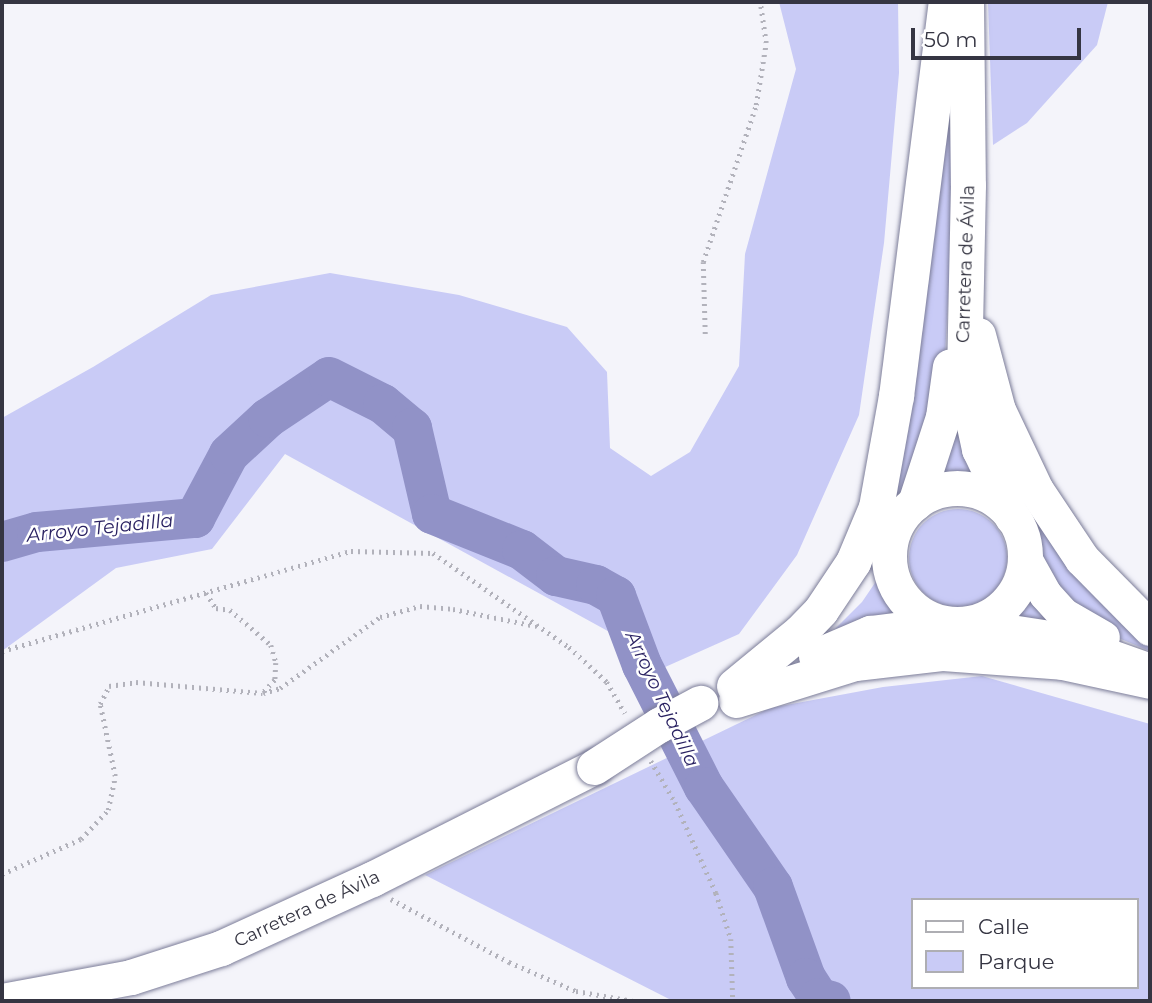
<!DOCTYPE html>
<html>
<head>
<meta charset="utf-8">
<style>
	body { margin:0 }
	#map { position:relative; width:1152px; height:1003px; overflow:hidden; background:#f4f4fa; font-family:Montserrat,sans-serif }
	div>[style] { position:absolute }
	.green>* { inset:0; background:#c9cbf6 }
	.round { border-radius:50% }
	.river>* { height:40px; margin:-20px; padding:0 20px; transform-origin:20px; border-radius:20px; background:#9192c7 }
	.path>* { height:4.5px; margin-top:-2.25px; transform-origin:0; background:repeating-linear-gradient(90deg,#b2b2bb 0 2px,transparent 0 7px) }
	.roads { filter:drop-shadow(0 0 2px #7c7d99) drop-shadow(0 0 2px #7c7d99) }
	.primary>* { height:33px; margin:-16.5px; padding:0 16.5px; transform-origin:16.5px; border-radius:16.5px; background:#fff }
	.trunk>* { height:35px; margin:-17.5px; padding:0 17.5px; transform-origin:17.5px; border-radius:17.5px; background:#fff }
	.trunk>.ring { margin:-17.5px; padding:0; box-sizing:content-box; background:none; border:35px solid #fff; border-radius:50% }
	.bridges { filter:drop-shadow(0 0 2px #7c7d99) drop-shadow(0 0 2px #7c7d99) }
	.trunk-bridge>* { height:35px; margin:-17.5px; padding:0 17.5px; transform-origin:17.5px; border-radius:17.5px; background:#fff }
	span { translate:-50% -50%; white-space:nowrap; text-align:center; line-height:1.15; -webkit-text-stroke:5px #fff; paint-order:stroke }
	.street-label { font-size:18px; color:#353542 }
	.water-label { font-size:19px; color:#2a2262; font-style:italic }
	.frame { position:absolute; inset:0; border:4px solid #353542; pointer-events:none }
	.legend { position:absolute; left:911px; top:898px; width:228px; height:91px; box-sizing:border-box; background:#fff; border:2px solid #aeaeb3; margin:0; padding:9px 12px; list-style:none; font-size:21px; color:#353542 }
	.legend li { display:flex; align-items:center; gap:14px; height:35px }
	.legend b { width:35px; border:2px solid #aeaeb3 }
	.scale { position:absolute; left:911px; top:28px; width:170px; height:32px; box-sizing:border-box; border:4px solid #353542; border-top:0; padding-left:9px; font-size:21px; line-height:24px; white-space:nowrap; color:#353542; -webkit-text-stroke:5px #fff; paint-order:stroke }
</style>
</head>
<body>
<div id="map">
	<div class="green">
		<i style="clip-path:polygon(779px 2px,898px 2px,899px 73px,884px 243px,859px 415px,797px 555px,739px 634px,654px 672px,615px 635px,285px 454px,212px 549px,116px 568px,2px 651px,2px 418px,93px 367px,211px 295px,330px 273px,459px 295px,567px 327px,607px 372px,610px 448px,651px 476px,690px 452px,739px 366px,745px 254px,796px 69px)"></i>
		<i style="clip-path:polygon(988px 2px,1108px 2px,1097px 45px,1027px 123px,993px 145px)"></i>
		<i style="clip-path:polygon(952px 82px,950px 261px,944px 374px,905px 490px,891px 511px)"></i>
		<i style="clip-path:polygon(978px 370px,1150px 637px,1150px 651px,1116px 637px,1065px 600px,1040px 551px,1037px 532px,1025px 509px)"></i>
		<i style="clip-path:polygon(955px 393px,973px 476px,938px 477px)"></i>
		<i class="round" style="left:909px;top:509px;width:98px;height:98px"></i>
		<i style="clip-path:polygon(879px 577px,887px 596px,902px 616px,835px 629px,862px 602px)"></i>
		<i style="clip-path:polygon(1031px 593px,1058px 620px,1009px 620px)"></i>
		<i style="clip-path:polygon(evenodd,982px 676px,1150px 724px,1150px 1001px,673px 1001px,425px 875px,770px 708px,883px 687px,982px 676px,912px 900px,1136px 900px,1136px 987px,912px 987px,912px 900px)"></i>
	</div>
	<div class="river">
		<i style="left:2px;top:542px;width:36px;rotate:-16deg"></i>
		<i style="left:37px;top:532px;width:159px;rotate:-5.1deg"></i>
		<i style="left:195px;top:518px;width:72px;rotate:-62deg"></i>
		<i style="left:229px;top:454px;width:53px;rotate:-42.7deg"></i>
		<i style="left:268px;top:418px;width:73px;rotate:-33.9deg"></i>
		<i style="left:329px;top:377px;width:60px;rotate:26.6deg"></i>
		<i style="left:383px;top:404px;width:38px;rotate:40deg"></i>
		<i style="left:412px;top:428px;width:88px;rotate:76.9deg"></i>
		<i style="left:432px;top:514px;width:97px;rotate:21.8deg"></i>
		<i style="left:522px;top:550px;width:43px;rotate:37.4deg"></i>
		<i style="left:556px;top:576px;width:41px;rotate:12.7deg"></i>
		<i style="left:596px;top:585px;width:23px;rotate:29deg"></i>
		<i style="left:616px;top:596px;width:74px;rotate:69.4deg"></i>
		<i style="left:642px;top:665px;width:137px;rotate:63.1deg"></i>
		<i style="left:704px;top:787px;width:121px;rotate:55.4deg"></i>
		<i style="left:773px;top:887px;width:97px;rotate:70.1deg"></i>
		<i style="left:806px;top:978px;width:24px;rotate:57deg"></i>
		<i style="left:819px;top:998px;width:12px;rotate:14deg"></i>
	</div>
	<div class="path">
		<i style="left:705px;top:334px;width:72px;rotate:-91.6deg"></i>
		<i style="left:703px;top:262px;width:166px;rotate:-71.3deg"></i>
		<i style="left:756px;top:105px;width:63px;rotate:-80.8deg"></i>
		<i style="left:766px;top:43px;width:41px;rotate:-98.3deg"></i>
		<i style="left:206px;top:593px;width:18px;rotate:56deg"></i>
		<i style="left:216px;top:608px;width:14px;rotate:8deg"></i>
		<i style="left:230px;top:610px;width:54px;rotate:40.5deg"></i>
		<i style="left:271px;top:645px;width:19px;rotate:74deg"></i>
		<i style="left:276px;top:663px;width:17px;rotate:93deg"></i>
		<i style="left:275px;top:680px;width:16px;rotate:133deg"></i>
		<i style="left:2px;top:651px;width:363px;rotate:-16deg"></i>
		<i style="left:351px;top:551px;width:82px;rotate:1.4deg"></i>
		<i style="left:433px;top:553px;width:165px;rotate:34.7deg"></i>
		<i style="left:569px;top:647px;width:52px;rotate:42.6deg"></i>
		<i style="left:607px;top:682px;width:36px;rotate:60deg"></i>
		<i style="left:651px;top:761px;width:48px;rotate:59.7deg"></i>
		<i style="left:675px;top:802px;width:100px;rotate:65.7deg"></i>
		<i style="left:716px;top:893px;width:48px;rotate:71.9deg"></i>
		<i style="left:731px;top:939px;width:62px;rotate:88.2deg"></i>
		<i style="left:2px;top:874px;width:86px;rotate:-23.9deg"></i>
		<i style="left:81px;top:839px;width:40px;rotate:-47deg"></i>
		<i style="left:108px;top:810px;width:35px;rotate:-78deg"></i>
		<i style="left:115px;top:776px;width:74px;rotate:-101.8deg"></i>
		<i style="left:100px;top:704px;width:20px;rotate:-63deg"></i>
		<i style="left:109px;top:686px;width:27px;rotate:-8deg"></i>
		<i style="left:136px;top:682px;width:127px;rotate:5deg"></i>
		<i style="left:263px;top:693px;width:18px;rotate:-16deg"></i>
		<i style="left:280px;top:688px;width:123px;rotate:-35.4deg"></i>
		<i style="left:380px;top:617px;width:41px;rotate:-15.4deg"></i>
		<i style="left:420px;top:606px;width:33px;rotate:5deg"></i>
		<i style="left:453px;top:609px;width:85px;rotate:11.6deg"></i>
		<i style="left:391px;top:899px;width:134px;rotate:28.1deg"></i>
		<i style="left:509px;top:962px;width:73px;rotate:23.4deg"></i>
		<i style="left:576px;top:991px;width:58px;rotate:10deg"></i>
	</div>
	<div class="roads">
		<div class="primary">
			<i style="left:1025px;top:558px;width:41px;rotate:60.9deg"></i>
			<i style="left:1045px;top:594px;width:27px;rotate:48deg"></i>
			<i style="left:1063px;top:614px;width:46px;rotate:29.9deg"></i>
			<i style="left:965px;top:624px;width:99px;rotate:8.7deg"></i>
			<i style="left:1063px;top:639px;width:92px;rotate:19.6deg"></i>
		</div>
		<div class="trunk">
			<i style="left:966px;top:2px;width:183px;rotate:89.4deg"></i>
			<i style="left:968px;top:185px;width:194px;rotate:91.2deg"></i>
			<i style="left:964px;top:379px;width:72px;rotate:77.9deg"></i>
			<i style="left:979px;top:449px;width:76px;rotate:64.1deg"></i>
			<i style="left:978px;top:335px;width:78px;rotate:75.1deg"></i>
			<i style="left:998px;top:410px;width:89px;rotate:64.6deg"></i>
			<i style="left:1036px;top:490px;width:83px;rotate:56.3deg"></i>
			<i style="left:1082px;top:559px;width:97px;rotate:45.4deg"></i>
			<i class="ring" style="left:889px;top:488px;width:101px;height:101px"></i>
			<i style="left:915px;top:503px;width:90px;rotate:-72deg"></i>
			<i style="left:943px;top:417px;width:51px;rotate:-82.2deg"></i>
			<i style="left:816px;top:656px;width:59px;rotate:-23.1deg"></i>
			<i style="left:870px;top:633px;width:74px;rotate:-7deg"></i>
			<i style="left:734px;top:686px;width:85px;rotate:-39.3deg"></i>
			<i style="left:800px;top:632px;width:30px;rotate:-46deg"></i>
			<i style="left:821px;top:610px;width:58px;rotate:-56.3deg"></i>
			<i style="left:853px;top:562px;width:60px;rotate:-67.3deg"></i>
			<i style="left:876px;top:507px;width:113px;rotate:-79.8deg"></i>
			<i style="left:896px;top:396px;width:397px;rotate:-82.8deg"></i>
			<i style="left:736px;top:700px;width:125px;rotate:-17.3deg"></i>
			<i style="left:855px;top:663px;width:89px;rotate:-6.5deg"></i>
			<i style="left:943px;top:653px;width:119px;rotate:4.3deg"></i>
			<i style="left:1062px;top:662px;width:90px;rotate:12.2deg"></i>
			<i style="left:2px;top:1001px;width:131px;rotate:-10.5deg"></i>
			<i style="left:131px;top:977px;width:95px;rotate:-17.9deg"></i>
			<i style="left:221px;top:948px;width:166px;rotate:-24.6deg"></i>
			<i style="left:372px;top:879px;width:249px;rotate:-26.8deg"></i>
		</div>
	</div>
	<div class="bridges">
		<div class="trunk-bridge">
			<i style="left:594px;top:767px;width:77px;rotate:-32.9deg"></i>
			<i style="left:659px;top:725px;width:47px;rotate:-28.2deg"></i>
		</div>
	</div>
	<div class="street-label">
		<span style="left:966px;top:264px;rotate:-88deg">Carretera de Ávila</span>
		<span style="left:307px;top:909px;rotate:-25deg">Carretera de Ávila</span>
	</div>
	<div class="water-label">
		<span style="left:100px;top:528px;rotate:-6deg">Arroyo Tejadilla</span>
		<span style="left:662px;top:699px;rotate:65deg">Arroyo Tejadilla</span>
	</div>
	<div class="frame"></div>
	<ul class="legend">
	<li><b style="height:9px;background:#fff"></b>Calle</li>
	<li><b style="height:19px;background:#c9cbf6"></b>Parque</li>
	</ul>
	<div class="scale">50 m</div>
</div>
</body>
</html>
